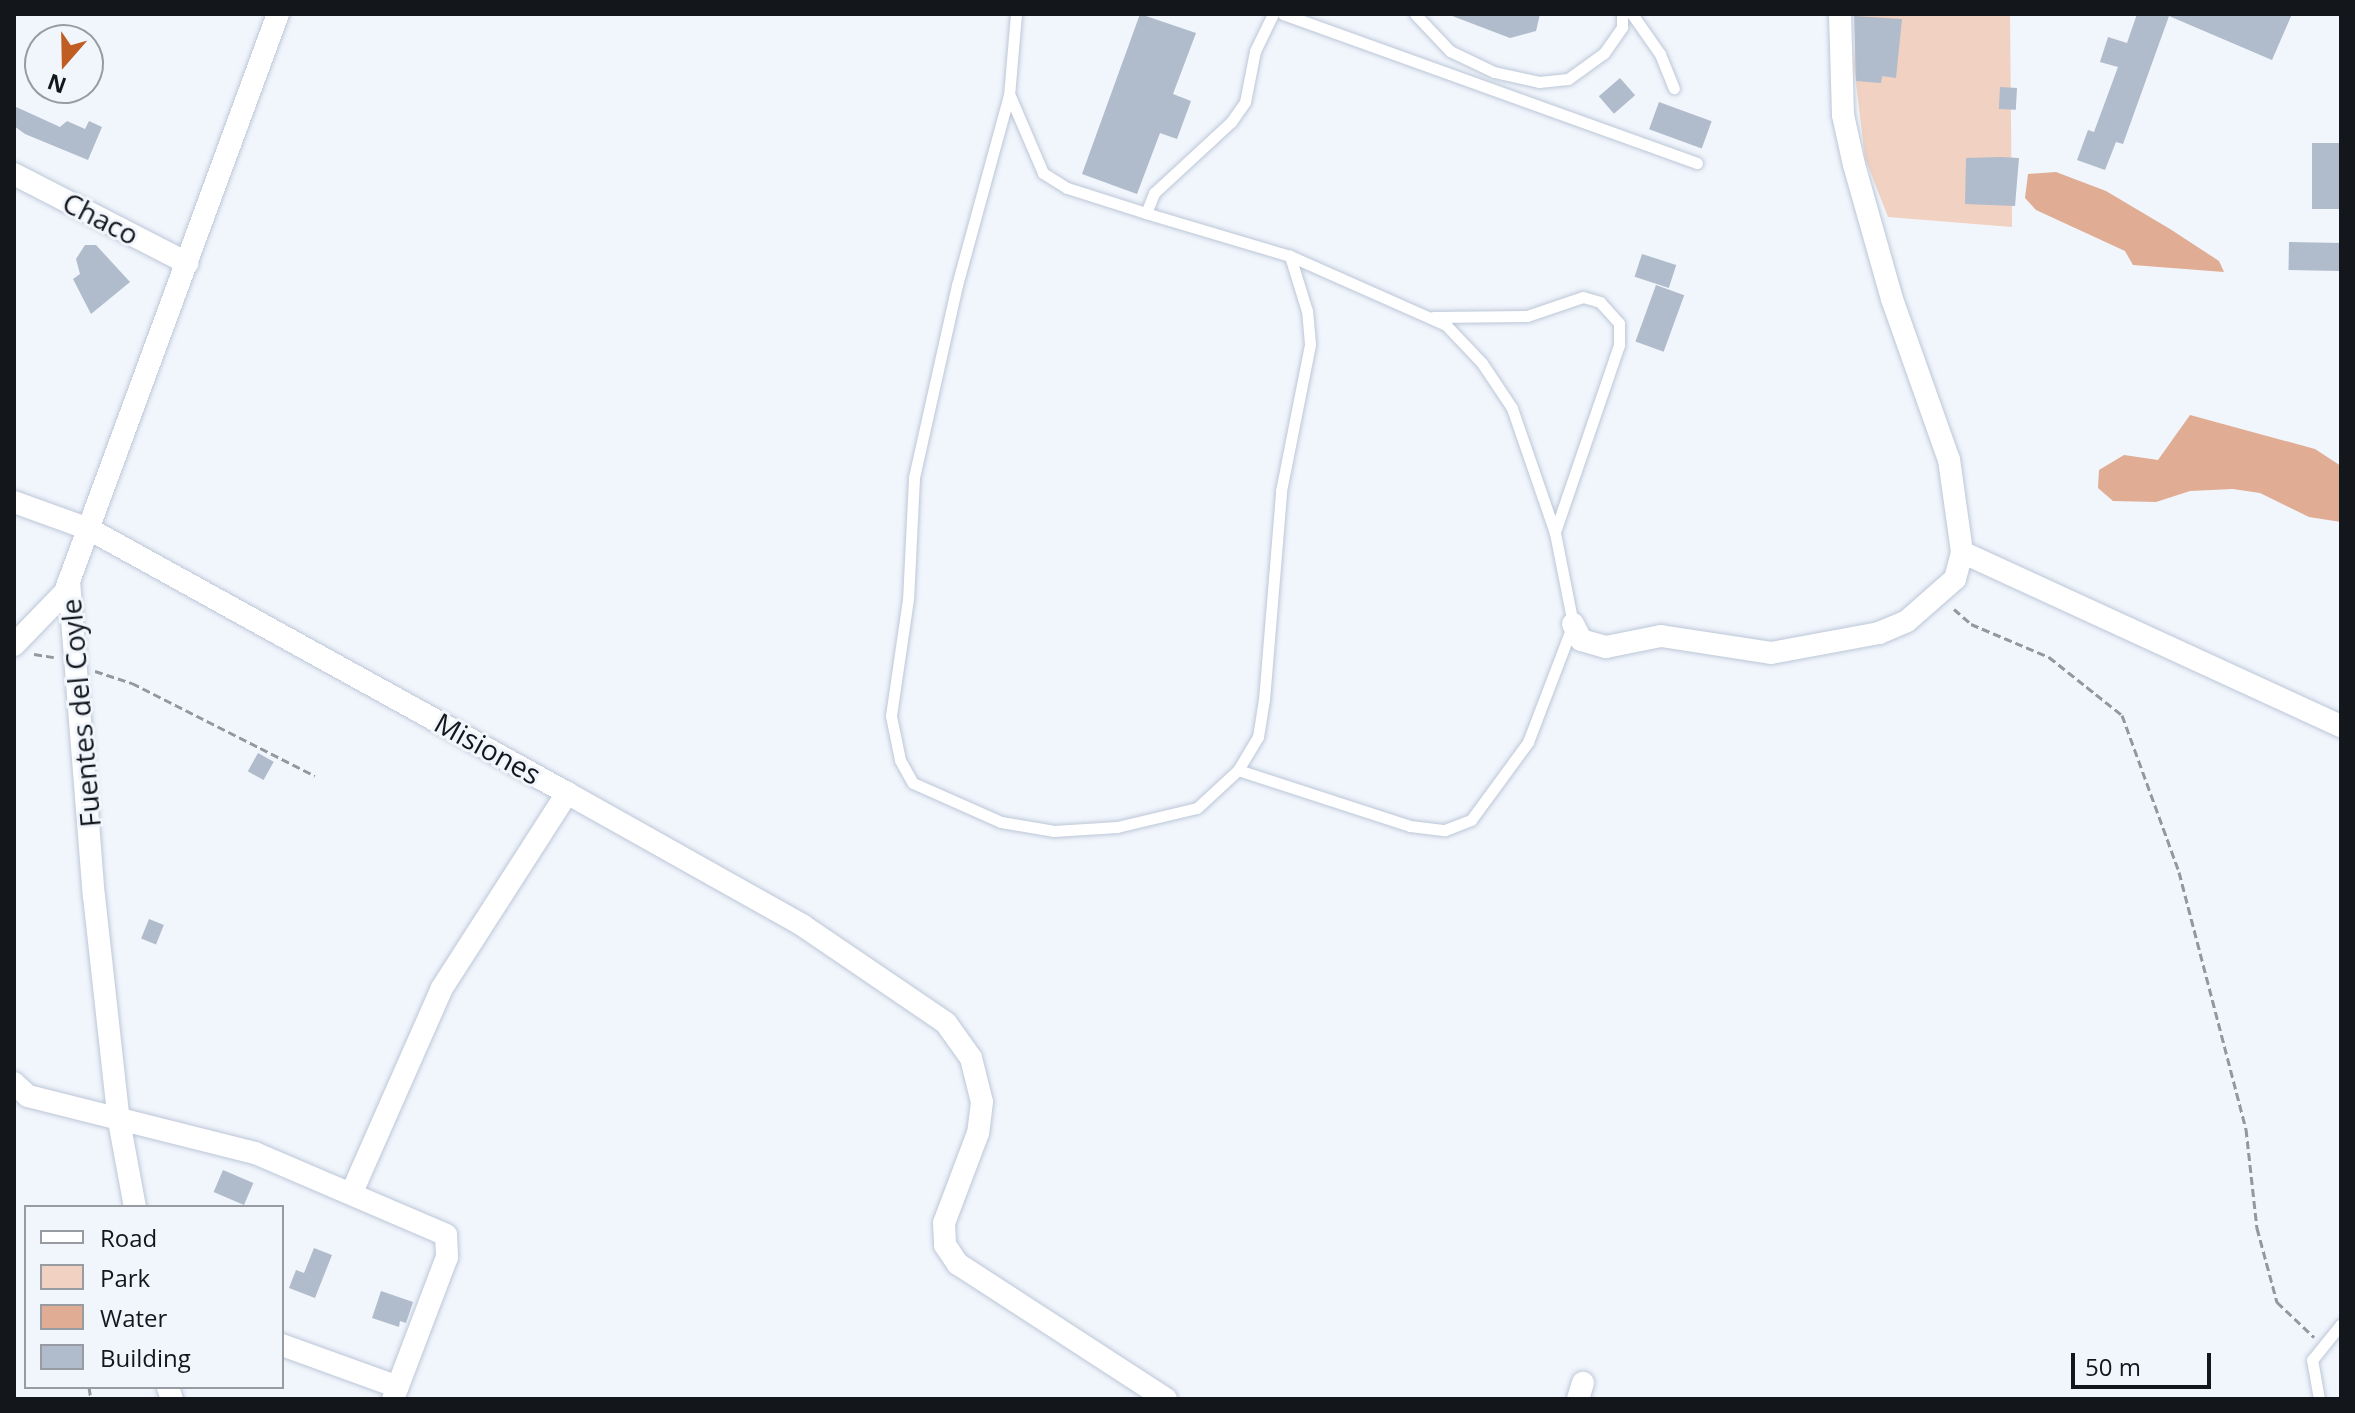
<!DOCTYPE html>
<html>
<head>
<meta charset="utf-8">
<style>
	body { margin:0 }
	#map { position:relative; width:2355px; height:1413px; overflow:hidden; background:#f1f5fc; font-family:"Open Sans",sans-serif }
	div>[style] { position:absolute }
	.green>* { inset:0; background:#f1d1c1 }
	.water>* { inset:0; background:#e0ac93 }
	.building>* { inset:0; background:#b0bbcb; transform-origin:0 0 }
	.path>* { height:3px; margin-top:-1.5px; transform-origin:0; background:repeating-linear-gradient(90deg,#93979e 0 8px,transparent 0 12px) }
	.roads { filter:drop-shadow(0 0 2px #bcc7d7) drop-shadow(0 0 2px #bcc7d7) }
	.lane>* { height:11px; margin:-5.5px; padding:0 5.5px; transform-origin:5.5px; border-radius:5.5px; background:#fff }
	.street>* { height:22px; margin:-11px; padding:0 11px; transform-origin:11px; border-radius:11px; background:#fff }
	span { translate:-50% -50%; white-space:nowrap; text-align:center; line-height:1.15; -webkit-text-stroke:6px #f1f5fc; paint-order:stroke }
	.street-label { font-size:28px; color:#13171c }
	.frame { position:absolute; inset:0; border:16px solid #13171c; pointer-events:none }
	.legend { position:absolute; left:24px; top:1205px; width:260px; height:184px; box-sizing:border-box; background:#f1f5fc; border:2px solid #989ca2; margin:0; padding:10px 14px; list-style:none; font-size:24px; color:#13171c }
	.legend li { display:flex; align-items:center; gap:16px; height:40px }
	.legend b { width:40px; border:2px solid #989ca2 }
	.north { position:absolute; left:24px; top:24px; width:80px; height:80px; box-sizing:border-box; background:#f1f5fc; border:2px solid #989ca2; border-radius:50%; rotate:200deg; font-size:22px; font-weight:700; line-height:32px; text-align:center; color:#13171c }
	.north::after { content:''; display:block; margin:auto; width:28px; height:36px; background:#c05d23; clip-path:polygon(50% 0,100% 100%,50% 72%,0 100%) }
	.scale { position:absolute; left:2071px; top:1353px; width:140px; height:36px; box-sizing:border-box; border:4px solid #13171c; border-top:0; padding-left:10px; font-size:24px; line-height:28px; white-space:nowrap; color:#13171c; -webkit-text-stroke:6px #f1f5fc; paint-order:stroke }
</style>
</head>
<body>
<div id="map">
	<div class="green">
		<i style="clip-path:polygon(1856px 14px,2010px 14px,2012px 227px,1888px 217px,1865px 158px,1854px 66px)"></i>
	</div>
	<div class="water">
		<i style="clip-path:polygon(2056px 172px,2106px 191px,2170px 229px,2219px 261px,2224px 272px,2133px 265px,2125px 251px,2036px 210px,2025px 198px,2028px 174px)"></i>
		<i style="clip-path:polygon(2190px 415px,2315px 449px,2341px 466px,2341px 522px,2309px 517px,2260px 493px,2233px 489px,2190px 491px,2156px 502px,2113px 501px,2098px 488px,2099px 470px,2124px 455px,2158px 460px)"></i>
	</div>
	<div class="building">
		<i style="clip-path:polygon(1140px 14px,1196px 33px,1173px 94px,1191px 101px,1177px 139px,1160px 133px,1137px 194px,1082px 174px)"></i>
		<i style="clip-path:polygon(1447px 14px,1540px 14px,1536px 31px,1510px 38px)"></i>
		<i style="clip-path:polygon(2137px 14px,2292px 14px,2272px 60px,2169px 16px,2123px 144px,2116px 142px,2105px 170px,2077px 160px,2088px 130px,2094px 132px,2118px 67px,2100px 62px,2108px 37px,2127px 43px)"></i>
		<i style="clip-path:polygon(1854px 16px,1902px 19px,1896px 78px,1882px 76px,1881px 83px,1856px 81px)"></i>
		<i style="left:1620px;top:78px;width:23px;height:28px;rotate:49deg"></i>
		<i style="left:2000px;top:87px;width:17px;height:22px;rotate:3deg"></i>
		<i style="left:1659px;top:102px;width:56px;height:29px;rotate:20deg"></i>
		<i style="clip-path:polygon(14px 106px,60px 127px,67px 121px,85px 129px,89px 121px,102px 127px,88px 160px,25px 134px,14px 126px)"></i>
		<i style="left:2312px;top:143px;width:29px;height:66px"></i>
		<i style="clip-path:polygon(2001px 157px,2019px 158px,2015px 206px,1965px 204px,1966px 158px)"></i>
		<i style="left:2289px;top:242px;width:52px;height:28px;rotate:1deg"></i>
		<i style="clip-path:polygon(85px 245px,96px 245px,130px 282px,91px 314px,73px 279px,80px 274px,76px 259px)"></i>
		<i style="left:1642px;top:254px;width:36px;height:24px;rotate:18deg"></i>
		<i style="left:1656px;top:285px;width:30px;height:60px;rotate:20deg"></i>
		<i style="left:258px;top:753px;width:18px;height:21px;rotate:29deg"></i>
		<i style="left:149px;top:919px;width:16px;height:21px;rotate:22deg"></i>
		<i style="left:223px;top:1170px;width:33px;height:24px;rotate:23deg"></i>
		<i style="clip-path:polygon(314px 1248px,332px 1255px,315px 1298px,289px 1288px,296px 1270px,304px 1273px)"></i>
		<i style="clip-path:polygon(381px 1291px,413px 1302px,406px 1323px,400px 1321px,399px 1327px,372px 1318px)"></i>
	</div>
	<div class="path">
		<i style="left:1954px;top:609px;width:23px;rotate:41deg"></i>
		<i style="left:1971px;top:624px;width:85px;rotate:22.9deg"></i>
		<i style="left:2049px;top:657px;width:93px;rotate:38.5deg"></i>
		<i style="left:2122px;top:715px;width:167px;rotate:70deg"></i>
		<i style="left:2179px;top:872px;width:266px;rotate:75.4deg"></i>
		<i style="left:2246px;top:1129px;width:100px;rotate:83.7deg"></i>
		<i style="left:2257px;top:1228px;width:77px;rotate:74.9deg"></i>
		<i style="left:2277px;top:1302px;width:51px;rotate:43.4deg"></i>
		<i style="left:34px;top:654px;width:20px;rotate:9deg"></i>
		<i style="left:95px;top:671px;width:39px;rotate:18deg"></i>
		<i style="left:132px;top:683px;width:205px;rotate:26.9deg"></i>
		<i style="left:89px;top:1387px;width:12px;rotate:81deg"></i>
	</div>
	<div class="roads">
		<div class="lane">
			<i style="left:1016px;top:14px;width:81px;rotate:94.9deg"></i>
			<i style="left:1009px;top:95px;width:197px;rotate:105.3deg"></i>
			<i style="left:957px;top:285px;width:198px;rotate:102.6deg"></i>
			<i style="left:914px;top:478px;width:121px;rotate:92.8deg"></i>
			<i style="left:908px;top:599px;width:118px;rotate:98.3deg"></i>
			<i style="left:891px;top:716px;width:45px;rotate:78.4deg"></i>
			<i style="left:900px;top:760px;width:26px;rotate:61deg"></i>
			<i style="left:913px;top:783px;width:96px;rotate:23.9deg"></i>
			<i style="left:1001px;top:822px;width:54px;rotate:9.6deg"></i>
			<i style="left:1054px;top:831px;width:63px;rotate:-3.6deg"></i>
			<i style="left:1117px;top:827px;width:82px;rotate:-13.4deg"></i>
			<i style="left:1197px;top:808px;width:56px;rotate:-42.8deg"></i>
			<i style="left:1238px;top:770px;width:39px;rotate:-59deg"></i>
			<i style="left:1258px;top:737px;width:37px;rotate:-81deg"></i>
			<i style="left:1264px;top:700px;width:210px;rotate:-85.3deg"></i>
			<i style="left:1281px;top:491px;width:150px;rotate:-78.8deg"></i>
			<i style="left:1310px;top:344px;width:33px;rotate:-95deg"></i>
			<i style="left:1307px;top:311px;width:58px;rotate:-107.2deg"></i>
			<i style="left:1283px;top:14px;width:440px;rotate:19.8deg"></i>
			<i style="left:1415px;top:14px;width:51px;rotate:46.6deg"></i>
			<i style="left:1450px;top:51px;width:49px;rotate:25.5deg"></i>
			<i style="left:1494px;top:72px;width:46px;rotate:12.5deg"></i>
			<i style="left:1539px;top:82px;width:29px;rotate:-6deg"></i>
			<i style="left:1568px;top:79px;width:44px;rotate:-35.8deg"></i>
			<i style="left:1604px;top:53px;width:32px;rotate:-55deg"></i>
			<i style="left:1622px;top:27px;width:13px;rotate:-90deg"></i>
			<i style="left:1632px;top:14px;width:49px;rotate:55deg"></i>
			<i style="left:1660px;top:54px;width:37px;rotate:68deg"></i>
			<i style="left:1010px;top:96px;width:84px;rotate:66.8deg"></i>
			<i style="left:1043px;top:173px;width:28px;rotate:32deg"></i>
			<i style="left:1067px;top:188px;width:83px;rotate:17.6deg"></i>
			<i style="left:1433px;top:317px;width:94px;rotate:-0.6deg"></i>
			<i style="left:1527px;top:316px;width:59px;rotate:-18.7deg"></i>
			<i style="left:1583px;top:297px;width:18px;rotate:16deg"></i>
			<i style="left:1600px;top:302px;width:28px;rotate:48deg"></i>
			<i style="left:1619px;top:323px;width:22px;rotate:90deg"></i>
			<i style="left:1619px;top:345px;width:198px;rotate:108.9deg"></i>
			<i style="left:1238px;top:770px;width:181px;rotate:18deg"></i>
			<i style="left:1410px;top:826px;width:35px;rotate:7deg"></i>
			<i style="left:1445px;top:830px;width:28px;rotate:-21deg"></i>
			<i style="left:1471px;top:820px;width:97px;rotate:-53.8deg"></i>
			<i style="left:1528px;top:742px;width:126px;rotate:-69.1deg"></i>
			<i style="left:1573px;top:624px;width:93px;rotate:-101.2deg"></i>
			<i style="left:1555px;top:533px;width:132px;rotate:-109deg"></i>
			<i style="left:1512px;top:408px;width:54px;rotate:-123.7deg"></i>
			<i style="left:1482px;top:363px;width:52px;rotate:-133.5deg"></i>
			<i style="left:1446px;top:325px;width:171px;rotate:-156.1deg"></i>
			<i style="left:1290px;top:256px;width:150px;rotate:-163.4deg"></i>
			<i style="left:1146px;top:213px;width:22px;rotate:-68deg"></i>
			<i style="left:1154px;top:193px;width:105px;rotate:-42.7deg"></i>
			<i style="left:1231px;top:122px;width:24px;rotate:-55deg"></i>
			<i style="left:1245px;top:102px;width:52px;rotate:-78.9deg"></i>
			<i style="left:1255px;top:51px;width:41px;rotate:-64.1deg"></i>
			<i style="left:2319px;top:1399px;width:40px;rotate:-100deg"></i>
			<i style="left:2312px;top:1360px;width:46px;rotate:-51.1deg"></i>
		</div>
		<div class="street">
			<i style="left:14px;top:174px;width:195px;rotate:27.2deg"></i>
			<i style="left:14px;top:502px;width:80px;rotate:19.8deg"></i>
			<i style="left:89px;top:529px;width:546px;rotate:28.91deg"></i>
			<i style="left:567px;top:793px;width:270px;rotate:29.3deg"></i>
			<i style="left:802px;top:925px;width:174px;rotate:34.2deg"></i>
			<i style="left:946px;top:1023px;width:43px;rotate:54.5deg"></i>
			<i style="left:971px;top:1058px;width:45px;rotate:76deg"></i>
			<i style="left:982px;top:1102px;width:31px;rotate:97deg"></i>
			<i style="left:978px;top:1133px;width:96px;rotate:110.7deg"></i>
			<i style="left:944px;top:1223px;width:22px;rotate:87deg"></i>
			<i style="left:945px;top:1245px;width:23px;rotate:56deg"></i>
			<i style="left:958px;top:1264px;width:248px;rotate:33deg"></i>
			<i style="left:1962px;top:552px;width:417px;rotate:24.7deg"></i>
			<i style="left:69px;top:581px;width:316px;rotate:85.5deg"></i>
			<i style="left:94px;top:896px;width:226px;rotate:83.7deg"></i>
			<i style="left:119px;top:1121px;width:87px;rotate:79.5deg"></i>
			<i style="left:1573px;top:624px;width:18px;rotate:63deg"></i>
			<i style="left:1581px;top:640px;width:26px;rotate:16deg"></i>
			<i style="left:1606px;top:647px;width:56px;rotate:-11.3deg"></i>
			<i style="left:1661px;top:636px;width:111px;rotate:8.8deg"></i>
			<i style="left:1771px;top:653px;width:110px;rotate:-10.5deg"></i>
			<i style="left:1879px;top:633px;width:30px;rotate:-23deg"></i>
			<i style="left:1907px;top:621px;width:64px;rotate:-41.2deg"></i>
			<i style="left:1955px;top:579px;width:28px;rotate:-75deg"></i>
			<i style="left:1962px;top:552px;width:93px;rotate:-98deg"></i>
			<i style="left:1949px;top:460px;width:171px;rotate:-109.5deg"></i>
			<i style="left:1892px;top:299px;width:139px;rotate:-105.8deg"></i>
			<i style="left:1854px;top:165px;width:51px;rotate:-102.4deg"></i>
			<i style="left:1843px;top:115px;width:101px;rotate:-91.7deg"></i>
			<i style="left:14px;top:645px;width:74px;rotate:-46.1deg"></i>
			<i style="left:65px;top:592px;width:616px;rotate:-69.77deg"></i>
			<i style="left:14px;top:1083px;width:19px;rotate:43deg"></i>
			<i style="left:28px;top:1096px;width:234px;rotate:14.1deg"></i>
			<i style="left:255px;top:1153px;width:208px;rotate:23.2deg"></i>
			<i style="left:446px;top:1235px;width:22px;rotate:87deg"></i>
			<i style="left:447px;top:1257px;width:152px;rotate:110.8deg"></i>
			<i style="left:352px;top:1192px;width:223px;rotate:-66.2deg"></i>
			<i style="left:442px;top:988px;width:232px;rotate:-57.3deg"></i>
			<i style="left:282px;top:1345px;width:123px;rotate:19.9deg"></i>
			<i style="left:168px;top:1387px;width:13px;rotate:72deg"></i>
			<i style="left:1578px;top:1399px;width:17px;rotate:-73deg"></i>
		</div>
	</div>
	<div class="street-label">
		<span style="left:101px;top:218px;rotate:27deg">Chaco</span>
		<span style="left:80px;top:713px;rotate:-95deg">Fuentes del Coyle</span>
		<span style="left:488px;top:748px;rotate:29deg">Misiones</span>
	</div>
	<div class="frame"></div>
	<ul class="legend">
	<li><b style="height:10px;background:#fff"></b>Road</li>
	<li><b style="height:22px;background:#f1d1c1"></b>Park</li>
	<li><b style="height:22px;background:#e0ac93"></b>Water</li>
	<li><b style="height:22px;background:#b0bbcb"></b>Building</li>
	</ul>
	<div class="north">N</div>
	<div class="scale">50 m</div>
</div>
</body>
</html>
